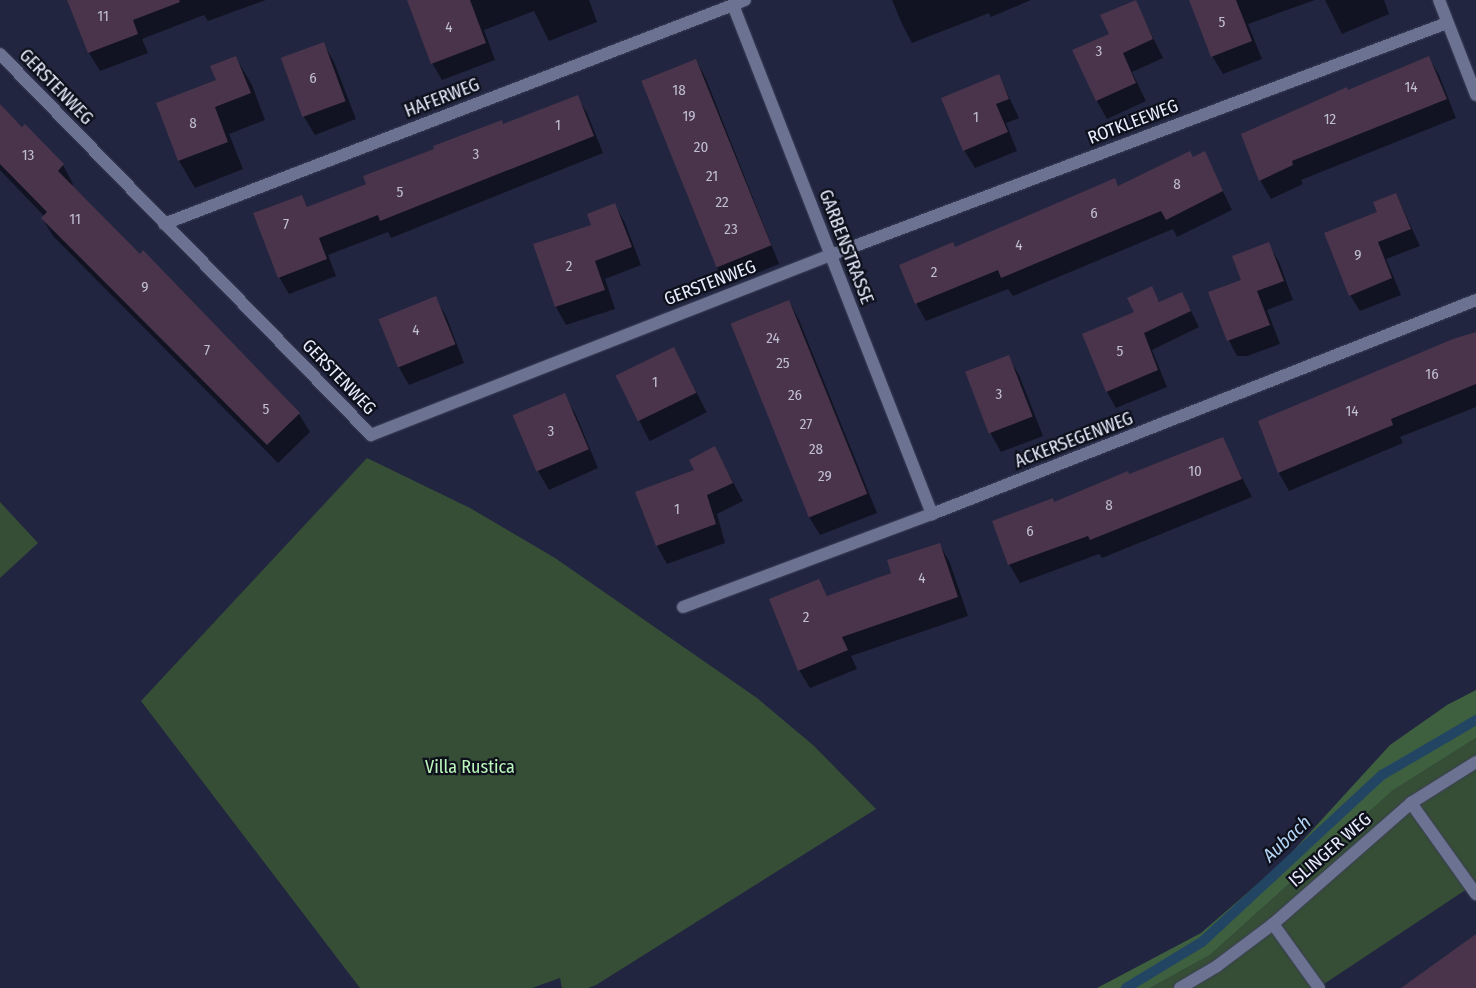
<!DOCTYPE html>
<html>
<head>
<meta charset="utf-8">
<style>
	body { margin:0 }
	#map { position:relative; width:1476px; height:988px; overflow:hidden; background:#212540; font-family:"Fira Sans Condensed",sans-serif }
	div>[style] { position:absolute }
	.green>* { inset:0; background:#364e36 }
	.forest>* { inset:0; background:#3e603f }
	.shadow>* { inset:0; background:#0007; transform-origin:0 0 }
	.stream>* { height:10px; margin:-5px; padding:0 5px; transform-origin:5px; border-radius:5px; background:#234564 }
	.building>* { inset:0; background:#4a344b; transform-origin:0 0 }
	.roads { filter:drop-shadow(0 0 1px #3c3f56) drop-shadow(0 0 1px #3c3f56) }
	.street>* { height:12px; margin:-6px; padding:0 6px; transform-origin:6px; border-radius:6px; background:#6c7292 }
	span { translate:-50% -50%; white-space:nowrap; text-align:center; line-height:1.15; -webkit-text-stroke:4.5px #0e101b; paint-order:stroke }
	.number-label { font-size:15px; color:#c0bed1 }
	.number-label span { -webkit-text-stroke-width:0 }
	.street-label { font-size:18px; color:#e8ecfe }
	.park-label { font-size:18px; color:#bbf5bb }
	.water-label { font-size:19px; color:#b4d5f6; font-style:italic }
</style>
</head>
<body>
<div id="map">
	<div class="green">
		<i style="clip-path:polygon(367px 458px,470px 508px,555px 558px,757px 698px,813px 745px,876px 809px,596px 985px,588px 988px,562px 988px,560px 978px,532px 988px,360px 988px,141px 701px)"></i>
		<i style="clip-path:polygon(0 502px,38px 543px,0 578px)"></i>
		<i style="clip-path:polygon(1476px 738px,1476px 883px,1318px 988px,1150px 988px,1210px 955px,1392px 791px)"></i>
	</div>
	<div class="forest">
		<i style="clip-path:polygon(1476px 690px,1476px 738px,1392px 791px,1210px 955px,1150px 988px,1097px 988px,1201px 933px,1283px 862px,1390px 745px,1447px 705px)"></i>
	</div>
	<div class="shadow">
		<i style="clip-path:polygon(69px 0,266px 0,208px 21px,204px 15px,142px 39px,148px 53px,100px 71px,89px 53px)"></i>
		<i style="clip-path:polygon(411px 0,589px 0,597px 22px,549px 41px,534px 11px,484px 30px,495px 60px,442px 80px,432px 63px)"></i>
		<i style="clip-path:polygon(892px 0,1031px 0,991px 17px,989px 13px,912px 43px,902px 24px)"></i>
		<i style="clip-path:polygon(1195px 0,1315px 0,1248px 24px,1262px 59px,1223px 74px,1212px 56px)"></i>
		<i style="clip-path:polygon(1325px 0,1384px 0,1389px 14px,1342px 34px)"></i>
		<i style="clip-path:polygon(1135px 1px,1163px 58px,1132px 72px,1146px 101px,1107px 119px,1097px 101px,1111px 34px)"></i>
		<i style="clip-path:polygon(323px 43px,334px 62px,356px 119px,315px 135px,304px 117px,282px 59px)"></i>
		<i style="clip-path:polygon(1429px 57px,1439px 75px,1456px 118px,1301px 180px,1303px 184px,1271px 199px,1260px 180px,1348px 91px)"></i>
		<i style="clip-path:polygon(236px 58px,252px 85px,265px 120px,229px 134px,243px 169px,195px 188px,179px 161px,157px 104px,217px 81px)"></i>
		<i style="clip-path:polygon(696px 60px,706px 79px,779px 264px,727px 285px,716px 266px)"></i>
		<i style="clip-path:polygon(999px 76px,1019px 118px,1006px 123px,1017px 151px,975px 168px,964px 150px)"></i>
		<i style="clip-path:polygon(577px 96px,587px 113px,603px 153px,391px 238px,388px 232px,328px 255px,336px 276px,289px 294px,279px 277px,302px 196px,308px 208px)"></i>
		<i style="clip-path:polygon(0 106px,63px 165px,73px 184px,71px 186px,140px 256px,143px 252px,299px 414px,310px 432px,278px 463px,53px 236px,42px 218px,44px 216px,0 170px)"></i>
		<i style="clip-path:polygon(1204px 153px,1232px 210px,1177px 237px,1173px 229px,1013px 296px,1008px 289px,926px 321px,916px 303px,955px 248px,1115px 180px,1119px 187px)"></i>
		<i style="clip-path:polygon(1396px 194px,1420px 246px,1386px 259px,1401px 295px,1360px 311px,1350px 295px,1379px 212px)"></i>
		<i style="clip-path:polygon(615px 205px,625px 223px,641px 265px,605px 279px,615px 309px,566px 325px,556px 307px,535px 245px,593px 225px)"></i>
		<i style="clip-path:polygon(1268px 244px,1279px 262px,1293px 300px,1267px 310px,1280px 344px,1247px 356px,1237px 356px,1227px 337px,1243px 280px)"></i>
		<i style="clip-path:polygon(1151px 288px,1160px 303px,1182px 293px,1199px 327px,1152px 350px,1167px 387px,1116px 408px,1107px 392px,1083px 335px,1135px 313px)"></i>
		<i style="clip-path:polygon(435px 297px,446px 316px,464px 363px,409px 385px,398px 366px)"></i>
		<i style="clip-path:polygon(789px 301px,799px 320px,877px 513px,820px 535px,809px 517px)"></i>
		<i style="clip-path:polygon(1476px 332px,1476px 407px,1400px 437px,1403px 443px,1289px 491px,1279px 473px,1259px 422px)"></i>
		<i style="left:674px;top:348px;width:72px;height:64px;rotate:63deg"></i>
		<i style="clip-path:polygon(1008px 357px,1019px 375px,1043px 436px,1001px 452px,991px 434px,967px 373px)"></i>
		<i style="clip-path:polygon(564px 395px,575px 413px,598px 468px,549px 490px,538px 471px)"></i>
		<i style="clip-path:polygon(1222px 439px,1252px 497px,1102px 558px,1099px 554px,1020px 583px,1009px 564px,1054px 503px)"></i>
		<i style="clip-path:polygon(715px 448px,743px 501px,717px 514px,725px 543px,667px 564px,657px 546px,637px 493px,696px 471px)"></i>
		<i style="clip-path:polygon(940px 545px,950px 563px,968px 616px,851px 656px,857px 669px,810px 688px,799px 670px,819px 581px,828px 597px,892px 573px)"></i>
	</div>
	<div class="stream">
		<i style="left:1126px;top:988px;width:89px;rotate:-31.2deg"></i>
		<i style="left:1202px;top:942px;width:246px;rotate:-42.9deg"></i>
		<i style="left:1382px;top:775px;width:109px;rotate:-30.3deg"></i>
	</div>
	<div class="building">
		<i style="clip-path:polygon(67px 0,179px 0,180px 2px,133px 20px,138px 34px,88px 53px)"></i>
		<i style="clip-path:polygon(407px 0,470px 0,486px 43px,431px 64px)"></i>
		<i style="clip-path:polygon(1136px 0,1153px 39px,1123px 53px,1136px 83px,1096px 101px,1072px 50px,1109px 34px,1100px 15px)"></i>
		<i style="clip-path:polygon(1189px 0,1236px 0,1252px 41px,1211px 57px)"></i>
		<i style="left:324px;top:42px;width:63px;height:46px;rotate:70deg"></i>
		<i style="clip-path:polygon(236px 56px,251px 93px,215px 107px,228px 142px,178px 161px,156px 103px,216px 80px,210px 66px)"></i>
		<i style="clip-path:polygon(1429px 56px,1447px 99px,1292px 161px,1293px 165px,1259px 181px,1241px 134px,1347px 87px,1348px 90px)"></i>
		<i style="left:696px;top:59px;width:201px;height:59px;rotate:68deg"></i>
		<i style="clip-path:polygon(999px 74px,1009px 99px,996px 104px,1008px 132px,963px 151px,941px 98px)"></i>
		<i style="clip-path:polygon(578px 95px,594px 136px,380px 221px,378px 215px,319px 238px,327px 259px,278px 278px,253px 213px,302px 195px,307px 207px,366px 184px,363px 176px,434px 149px,433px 146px,502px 120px,503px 124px)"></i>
		<i style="clip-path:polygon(0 104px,22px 127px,25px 124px,64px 164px,58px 171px,140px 254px,143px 250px,300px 413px,267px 445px,41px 218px,47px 212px,0 164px)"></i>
		<i style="clip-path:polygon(1190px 151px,1193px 157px,1205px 151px,1223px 191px,1166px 220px,1161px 211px,1001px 278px,998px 270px,915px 304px,899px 265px,953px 242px,955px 247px,1115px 178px,1118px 186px)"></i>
		<i style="clip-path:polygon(1396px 193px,1411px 229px,1378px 242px,1392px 278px,1349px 296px,1324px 233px,1377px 212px,1373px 202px)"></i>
		<i style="clip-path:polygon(615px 203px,632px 247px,595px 261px,605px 290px,555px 307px,533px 244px,591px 225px,587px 214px)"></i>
		<i style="clip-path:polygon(1269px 242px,1284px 281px,1257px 291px,1270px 325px,1227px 341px,1208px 292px,1241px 280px,1232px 256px)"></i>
		<i style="clip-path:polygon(1152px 286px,1159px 302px,1182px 292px,1191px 311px,1144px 333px,1158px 370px,1106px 392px,1082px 334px,1134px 312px,1127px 298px)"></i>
		<i style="left:436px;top:296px;width:52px;height:62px;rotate:68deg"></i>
		<i style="left:789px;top:300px;width:209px;height:63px;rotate:68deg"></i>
		<i style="clip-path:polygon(1476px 332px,1476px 384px,1391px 419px,1393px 425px,1278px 473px,1258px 421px,1453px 339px)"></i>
		<i style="left:674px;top:347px;width:51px;height:65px;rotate:64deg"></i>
		<i style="left:1009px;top:355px;width:66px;height:47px;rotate:69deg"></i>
		<i style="left:565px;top:393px;width:61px;height:57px;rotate:67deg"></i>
		<i style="clip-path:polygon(1223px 437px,1242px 479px,1090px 540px,1088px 536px,1008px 565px,992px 521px,1053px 498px,1054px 502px,1128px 471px,1129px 474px)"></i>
		<i style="clip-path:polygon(715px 446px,733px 483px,707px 495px,716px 524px,656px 546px,635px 492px,694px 470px,689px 460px)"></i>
		<i style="clip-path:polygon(940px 543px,958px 597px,842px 637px,848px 650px,798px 671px,769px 599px,819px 579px,827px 596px,891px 573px,887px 560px)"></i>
		<i style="clip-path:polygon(1476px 934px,1476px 988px,1401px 988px)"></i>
	</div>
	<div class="roads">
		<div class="street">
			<i style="left:745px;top:0;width:13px;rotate:157deg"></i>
			<i style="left:733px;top:5px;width:547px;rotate:68.65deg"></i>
			<i style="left:1439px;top:0;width:102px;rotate:68.7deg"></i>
			<i style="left:0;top:54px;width:532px;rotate:45.76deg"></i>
			<i style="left:371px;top:435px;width:494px;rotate:-21.4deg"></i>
			<i style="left:831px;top:255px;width:658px;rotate:-20.64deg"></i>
			<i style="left:164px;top:224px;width:610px;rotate:-21.05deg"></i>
			<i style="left:683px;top:607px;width:266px;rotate:-20.5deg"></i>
			<i style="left:932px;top:514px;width:585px;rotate:-21.47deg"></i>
			<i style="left:1411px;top:803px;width:112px;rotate:54.5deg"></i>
			<i style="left:1180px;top:988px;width:43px;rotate:-30.7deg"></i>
			<i style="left:1217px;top:966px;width:70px;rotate:-36.9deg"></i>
			<i style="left:1319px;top:988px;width:79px;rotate:-125.7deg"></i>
			<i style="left:1273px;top:924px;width:184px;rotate:-41.2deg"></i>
			<i style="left:1411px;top:803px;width:77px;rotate:-32.2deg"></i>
		</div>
	</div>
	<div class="number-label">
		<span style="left:103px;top:17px">11</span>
		<span style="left:1222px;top:23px">5</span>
		<span style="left:449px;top:28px">4</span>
		<span style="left:1099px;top:52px">3</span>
		<span style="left:313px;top:79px">6</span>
		<span style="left:1411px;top:88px">14</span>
		<span style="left:679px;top:91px">18</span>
		<span style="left:689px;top:117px">19</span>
		<span style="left:976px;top:118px">1</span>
		<span style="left:1330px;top:120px">12</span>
		<span style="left:193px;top:124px">8</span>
		<span style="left:558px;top:126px">1</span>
		<span style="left:701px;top:148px">20</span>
		<span style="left:476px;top:155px">3</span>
		<span style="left:28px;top:156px">13</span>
		<span style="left:712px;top:177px">21</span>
		<span style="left:1177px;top:185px">8</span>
		<span style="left:400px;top:193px">5</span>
		<span style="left:722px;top:203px">22</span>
		<span style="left:1094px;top:214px">6</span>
		<span style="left:75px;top:220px">11</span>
		<span style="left:286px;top:225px">7</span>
		<span style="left:731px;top:230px">23</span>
		<span style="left:1019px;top:246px">4</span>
		<span style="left:1358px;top:256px">9</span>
		<span style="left:569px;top:267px">2</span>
		<span style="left:934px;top:273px">2</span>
		<span style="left:145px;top:288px">9</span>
		<span style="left:416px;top:331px">4</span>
		<span style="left:773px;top:339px">24</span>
		<span style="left:207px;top:351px">7</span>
		<span style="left:1120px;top:352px">5</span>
		<span style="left:783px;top:364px">25</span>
		<span style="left:1432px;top:375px">16</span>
		<span style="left:655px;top:383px">1</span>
		<span style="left:999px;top:395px">3</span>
		<span style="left:795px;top:396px">26</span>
		<span style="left:266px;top:410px">5</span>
		<span style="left:1352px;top:412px">14</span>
		<span style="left:806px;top:425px">27</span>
		<span style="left:551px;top:432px">3</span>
		<span style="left:816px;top:450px">28</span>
		<span style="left:1195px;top:472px">10</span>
		<span style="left:825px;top:477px">29</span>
		<span style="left:1109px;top:506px">8</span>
		<span style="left:677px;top:510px">1</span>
		<span style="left:1030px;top:532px">6</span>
		<span style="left:922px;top:579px">4</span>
		<span style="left:806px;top:618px">2</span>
	</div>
	<div class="street-label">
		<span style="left:56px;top:87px;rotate:46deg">GERSTENWEG</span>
		<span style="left:442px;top:98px;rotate:-21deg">HAFERWEG</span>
		<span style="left:1133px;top:122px;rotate:-21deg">ROTKLEEWEG</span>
		<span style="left:846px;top:247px;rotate:69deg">GARBENSTRASSE</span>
		<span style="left:710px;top:283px;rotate:-21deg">GERSTENWEG</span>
		<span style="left:339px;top:377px;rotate:46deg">GERSTENWEG</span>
		<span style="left:1074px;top:440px;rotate:-21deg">ACKERSEGENWEG</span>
		<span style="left:1330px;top:850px;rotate:-41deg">ISLINGER WEG</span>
	</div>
	<div class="park-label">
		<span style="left:470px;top:767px">Villa Rustica</span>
	</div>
	<div class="water-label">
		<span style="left:1287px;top:839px;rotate:-43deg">Aubach</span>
	</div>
</div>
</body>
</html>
